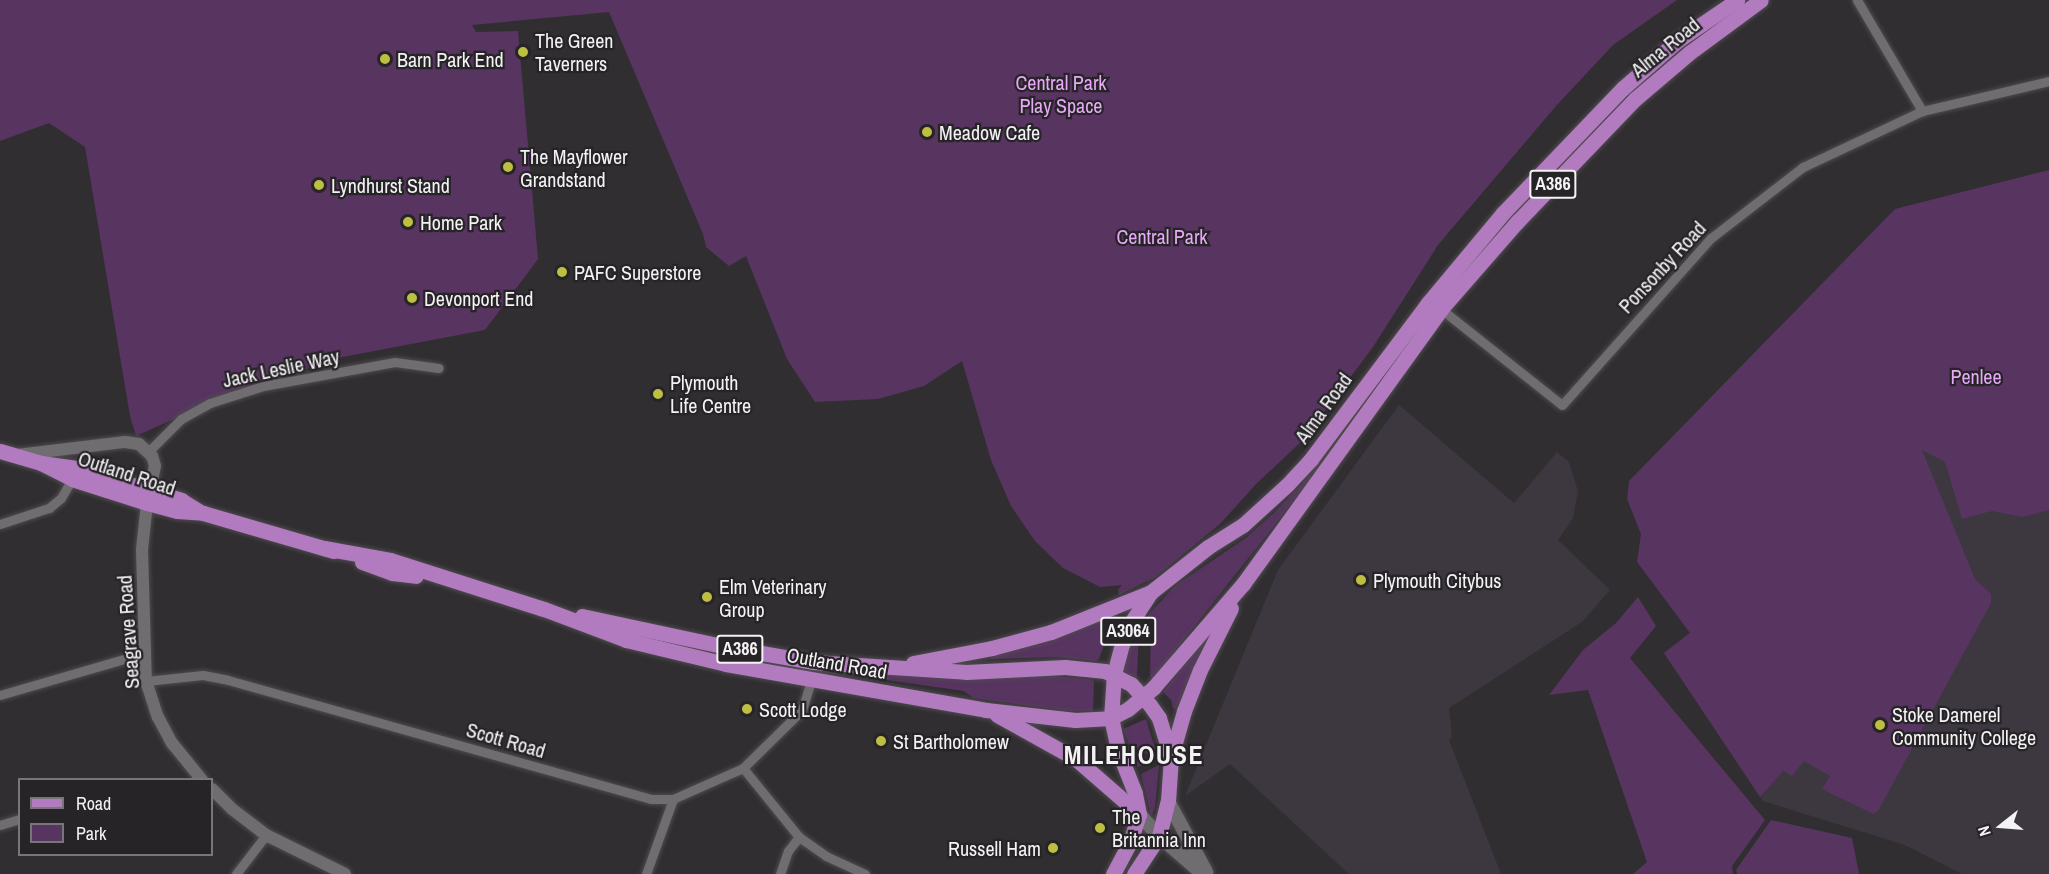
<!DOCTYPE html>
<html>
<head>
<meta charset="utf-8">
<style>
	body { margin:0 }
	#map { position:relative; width:2049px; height:874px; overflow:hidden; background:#312e31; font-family:"Archivo Narrow",sans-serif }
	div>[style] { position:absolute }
	.built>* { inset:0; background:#3d373f }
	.green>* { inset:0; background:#583461 }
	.roads { filter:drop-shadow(0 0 2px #4e4b4e) drop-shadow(0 0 2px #4e4b4e) }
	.minor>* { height:9px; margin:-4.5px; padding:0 4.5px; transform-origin:4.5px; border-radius:4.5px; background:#706d71 }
	.tertiary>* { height:12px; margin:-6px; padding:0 6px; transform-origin:6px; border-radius:6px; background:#706d71 }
	.secondary>* { height:14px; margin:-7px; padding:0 7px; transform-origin:7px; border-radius:7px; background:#706d71 }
	.primary>* { height:15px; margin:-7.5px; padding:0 7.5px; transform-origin:7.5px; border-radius:7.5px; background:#b27bc0 }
	.dots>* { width:16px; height:16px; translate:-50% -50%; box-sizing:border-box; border:3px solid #272428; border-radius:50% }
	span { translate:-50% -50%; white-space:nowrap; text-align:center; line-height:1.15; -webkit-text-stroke:4.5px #272428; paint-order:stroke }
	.shield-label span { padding:2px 4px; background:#272428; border:2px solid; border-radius:4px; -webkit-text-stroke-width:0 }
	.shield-label { font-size:18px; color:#f4f2f4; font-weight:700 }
	.poi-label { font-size:20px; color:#f4f2f4 }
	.left { translate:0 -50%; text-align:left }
	.right { translate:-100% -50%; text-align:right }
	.street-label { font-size:20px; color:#f4f2f4 }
	.park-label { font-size:20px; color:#e7a9f7 }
	.district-label { font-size:26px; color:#f4f2f4; font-weight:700; letter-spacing:1.5px }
	.legend { position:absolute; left:18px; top:778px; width:195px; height:78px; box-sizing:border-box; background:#272428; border:2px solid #79767a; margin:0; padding:8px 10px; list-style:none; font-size:18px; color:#f4f2f4 }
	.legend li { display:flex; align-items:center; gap:12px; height:30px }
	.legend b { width:30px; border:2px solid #79767a }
	.north { position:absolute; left:1971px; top:796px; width:60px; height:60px; -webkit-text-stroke:4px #272428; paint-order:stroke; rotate:253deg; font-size:16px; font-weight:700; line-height:24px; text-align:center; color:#f4f2f4 }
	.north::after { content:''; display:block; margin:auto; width:21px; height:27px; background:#f4f2f4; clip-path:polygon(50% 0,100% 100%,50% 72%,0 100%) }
</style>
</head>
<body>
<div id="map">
	<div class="built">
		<i style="clip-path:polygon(1399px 405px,1514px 503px,1557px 452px,1569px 462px,1578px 491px,1573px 518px,1558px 540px,1610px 590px,1582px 622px,1449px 708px,1452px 737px,1449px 740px,1501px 874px,1349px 874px,1230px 764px,1185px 796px,1278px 570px)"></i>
		<i style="clip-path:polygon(2049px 446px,2049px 874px,1962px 874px,1905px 845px,1763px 801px,1664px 653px,1921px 449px)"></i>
	</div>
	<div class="green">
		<i style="clip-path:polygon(0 0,1677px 0,1613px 45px,1556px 106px,1438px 245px,1373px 347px,1304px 439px,1256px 484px,1220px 524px,1154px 578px,1119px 595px,1118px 590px,1122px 585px,1100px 587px,1063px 568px,1035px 541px,1011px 506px,991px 460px,962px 361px,924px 386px,878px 399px,815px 402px,787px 359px,746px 256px,729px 266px,706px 247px,703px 234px,609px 12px,472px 25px,476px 32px,518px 31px,537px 247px,538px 259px,485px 330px,316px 362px,299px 375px,247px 386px,136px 436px,130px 416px,85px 147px,49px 123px,0 141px)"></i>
		<i style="clip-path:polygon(2049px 170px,2049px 510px,2022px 517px,1992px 511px,1962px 519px,1945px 462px,1922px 450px,1975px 579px,1991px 594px,1991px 603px,1878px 811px,1873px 814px,1822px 789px,1830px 776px,1804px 761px,1792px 776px,1783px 771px,1760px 797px,1664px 653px,1690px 633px,1637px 562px,1641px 534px,1627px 499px,1629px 481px,1895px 209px)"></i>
		<i style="clip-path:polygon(1320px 464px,1322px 465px,1152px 680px,1150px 676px,1151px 629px,1144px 621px,1149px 614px,1175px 586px,1247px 537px,1274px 513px)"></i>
		<i style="clip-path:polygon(1638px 597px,1656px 626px,1630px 658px,1765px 820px,1732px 866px,1733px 874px,1633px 874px,1647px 862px,1588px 690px,1549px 695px,1583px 650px,1616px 623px)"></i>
		<i style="clip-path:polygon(1115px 614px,1099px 659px,1096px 661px,1056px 657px,991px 659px,991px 656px,1052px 639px)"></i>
		<i style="clip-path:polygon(1135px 630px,1139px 631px,1137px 676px,1141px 686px,1121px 671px)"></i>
		<i style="clip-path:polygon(1203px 641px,1205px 643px,1176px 709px,1173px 708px,1171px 700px,1163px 692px)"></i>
		<i style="clip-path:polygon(875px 674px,933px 678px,1041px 675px,1088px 679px,1094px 681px,1093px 711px,1068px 711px,973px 698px,964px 691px,873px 678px)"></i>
		<i style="clip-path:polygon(1146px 719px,1158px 758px,1150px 760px,1147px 753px,1143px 752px,1141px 754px,1144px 764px,1138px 767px,1123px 729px)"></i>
		<i style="clip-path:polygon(1159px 765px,1155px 808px,1151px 816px,1141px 774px)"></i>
		<i style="clip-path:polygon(1771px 820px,1852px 838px,1859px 874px,1737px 874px,1736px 870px)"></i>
	</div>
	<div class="roads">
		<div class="minor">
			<i style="left:1857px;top:0;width:129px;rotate:59.6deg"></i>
			<i style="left:1441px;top:309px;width:154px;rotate:38.4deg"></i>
			<i style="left:1562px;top:405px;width:224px;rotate:-48.3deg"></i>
			<i style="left:1711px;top:238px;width:116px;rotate:-37.7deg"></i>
			<i style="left:1803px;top:167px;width:132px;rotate:-25.2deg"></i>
			<i style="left:1922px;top:111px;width:130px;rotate:-13.3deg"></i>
			<i style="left:148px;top:452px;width:47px;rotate:-45deg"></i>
			<i style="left:181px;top:419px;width:33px;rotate:-29deg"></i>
			<i style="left:210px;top:403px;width:56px;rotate:-17.8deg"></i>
			<i style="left:263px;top:386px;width:134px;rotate:-10.3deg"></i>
			<i style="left:395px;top:362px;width:44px;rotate:7.8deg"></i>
			<i style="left:0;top:524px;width:52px;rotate:-18.1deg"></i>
			<i style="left:49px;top:508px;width:16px;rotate:-40deg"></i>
			<i style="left:61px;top:498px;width:22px;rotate:-60deg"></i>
			<i style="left:146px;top:681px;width:57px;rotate:-6deg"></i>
			<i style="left:203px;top:675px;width:25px;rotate:11deg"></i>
			<i style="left:228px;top:680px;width:439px;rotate:15.7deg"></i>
			<i style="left:651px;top:799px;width:22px"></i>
			<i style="left:673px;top:799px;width:77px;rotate:-23.9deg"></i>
			<i style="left:743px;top:768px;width:83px;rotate:-44.5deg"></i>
			<i style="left:802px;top:710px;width:30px;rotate:-73deg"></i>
			<i style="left:0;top:695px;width:151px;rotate:-16.2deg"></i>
			<i style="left:743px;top:768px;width:89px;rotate:50.9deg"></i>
			<i style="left:799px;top:837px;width:33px;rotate:35deg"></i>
			<i style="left:826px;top:856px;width:43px;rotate:24.8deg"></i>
			<i style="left:0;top:825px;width:21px;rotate:-17deg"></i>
			<i style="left:236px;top:874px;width:49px;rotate:-52.4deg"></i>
			<i style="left:646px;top:874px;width:80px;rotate:-70.2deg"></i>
			<i style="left:780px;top:874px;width:24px;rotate:-71deg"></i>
			<i style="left:788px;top:851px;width:18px;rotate:-52deg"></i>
		</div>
		<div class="tertiary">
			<i style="left:17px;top:455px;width:109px;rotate:-6.9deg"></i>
			<i style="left:125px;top:442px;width:14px;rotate:8deg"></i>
			<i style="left:139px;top:444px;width:18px;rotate:43deg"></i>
			<i style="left:152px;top:456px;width:10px;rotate:73deg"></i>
			<i style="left:155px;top:466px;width:38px;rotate:102deg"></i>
			<i style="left:147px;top:503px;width:47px;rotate:96.1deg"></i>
			<i style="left:142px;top:550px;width:131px;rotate:88.3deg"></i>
			<i style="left:146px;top:681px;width:38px;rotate:72deg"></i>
			<i style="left:158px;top:717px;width:30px;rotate:62deg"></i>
			<i style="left:172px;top:743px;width:48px;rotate:51deg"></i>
			<i style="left:212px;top:789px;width:28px;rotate:45deg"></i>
			<i style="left:232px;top:809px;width:43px;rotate:37.4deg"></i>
			<i style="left:266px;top:835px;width:88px;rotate:26.3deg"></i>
		</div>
		<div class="secondary">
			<i style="left:1168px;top:801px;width:81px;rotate:61.8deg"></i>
			<i style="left:1139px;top:814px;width:30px;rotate:48deg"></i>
			<i style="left:1159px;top:836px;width:58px;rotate:40.8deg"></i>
		</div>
		<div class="primary">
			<i style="left:0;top:451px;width:43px;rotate:16.3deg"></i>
			<i style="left:41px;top:463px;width:34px;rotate:8deg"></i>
			<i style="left:75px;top:468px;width:77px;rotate:16.6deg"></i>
			<i style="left:149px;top:490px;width:34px;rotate:17deg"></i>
			<i style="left:181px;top:500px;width:22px;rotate:32deg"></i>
			<i style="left:41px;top:463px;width:35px;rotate:27deg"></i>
			<i style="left:72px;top:479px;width:79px;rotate:17.7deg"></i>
			<i style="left:147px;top:503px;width:31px;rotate:15deg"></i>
			<i style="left:177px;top:511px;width:26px;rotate:4deg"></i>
			<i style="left:203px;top:513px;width:136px;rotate:16.2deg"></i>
			<i style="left:324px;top:548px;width:67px;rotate:10.3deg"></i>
			<i style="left:390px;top:560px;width:162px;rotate:17.7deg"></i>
			<i style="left:544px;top:609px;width:88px;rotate:20.7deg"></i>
			<i style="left:626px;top:640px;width:103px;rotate:13.5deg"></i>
			<i style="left:726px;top:664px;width:264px;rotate:10deg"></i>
			<i style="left:986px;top:710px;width:90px;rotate:6.4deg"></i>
			<i style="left:1075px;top:720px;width:36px;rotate:-3deg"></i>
			<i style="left:1111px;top:718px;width:19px;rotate:-28deg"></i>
			<i style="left:1128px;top:709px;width:34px;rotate:-40deg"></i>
			<i style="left:1154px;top:687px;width:136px;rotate:-49.2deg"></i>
			<i style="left:1243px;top:584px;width:339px;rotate:-54.2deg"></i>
			<i style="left:1441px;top:309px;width:116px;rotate:-48.9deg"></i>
			<i style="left:1517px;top:222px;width:170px;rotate:-46.2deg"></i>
			<i style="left:1635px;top:99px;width:71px;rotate:-40.4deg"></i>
			<i style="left:1689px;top:53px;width:89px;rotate:-36.4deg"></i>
			<i style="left:362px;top:562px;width:32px;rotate:20deg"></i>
			<i style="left:392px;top:573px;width:24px;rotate:7deg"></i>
			<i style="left:582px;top:616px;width:148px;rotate:12.1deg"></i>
			<i style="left:727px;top:647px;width:87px;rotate:9.9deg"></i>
			<i style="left:813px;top:662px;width:153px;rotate:3.7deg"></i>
			<i style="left:966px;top:672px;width:99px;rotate:-2.9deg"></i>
			<i style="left:1065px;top:667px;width:40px;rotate:5.7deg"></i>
			<i style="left:1105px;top:671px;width:29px;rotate:27deg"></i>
			<i style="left:1131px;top:684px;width:28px;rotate:48deg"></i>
			<i style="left:1150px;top:705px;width:16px;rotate:55deg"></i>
			<i style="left:1159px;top:718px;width:41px;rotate:72.9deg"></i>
			<i style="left:913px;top:663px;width:80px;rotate:-10.8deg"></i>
			<i style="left:992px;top:648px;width:61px;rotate:-15.2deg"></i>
			<i style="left:1051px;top:632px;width:108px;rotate:-21.8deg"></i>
			<i style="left:997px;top:715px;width:90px;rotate:29.1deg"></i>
			<i style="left:1076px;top:759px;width:84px;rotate:41.1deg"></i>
			<i style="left:1113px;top:874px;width:36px;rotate:-62deg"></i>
			<i style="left:1130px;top:842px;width:29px;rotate:-72deg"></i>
			<i style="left:1139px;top:814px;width:21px;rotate:-101deg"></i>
			<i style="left:1135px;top:793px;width:46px;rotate:-111.6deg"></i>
			<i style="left:1118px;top:750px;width:33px;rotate:-102deg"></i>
			<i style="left:1111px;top:718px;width:44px;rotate:-86.1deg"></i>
			<i style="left:1114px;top:674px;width:31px;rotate:-75deg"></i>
			<i style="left:1122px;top:644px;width:29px;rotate:-65deg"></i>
			<i style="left:1134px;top:618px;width:31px;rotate:-57deg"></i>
			<i style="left:1151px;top:592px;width:73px;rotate:-38.3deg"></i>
			<i style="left:1208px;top:547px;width:41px;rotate:-32.2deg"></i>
			<i style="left:1243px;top:525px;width:59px;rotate:-42.3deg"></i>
			<i style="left:1287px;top:485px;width:35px;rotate:-47deg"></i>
			<i style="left:1311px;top:459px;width:195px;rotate:-53.1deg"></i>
			<i style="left:1428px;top:303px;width:117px;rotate:-50.2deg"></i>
			<i style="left:1503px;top:213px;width:173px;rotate:-46.2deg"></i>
			<i style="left:1623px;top:88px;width:72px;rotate:-41deg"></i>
			<i style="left:1677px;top:41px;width:73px;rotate:-34.3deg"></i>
			<i style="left:1134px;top:874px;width:45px;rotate:-56.7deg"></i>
			<i style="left:1159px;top:836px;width:36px;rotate:-76deg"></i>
			<i style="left:1168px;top:801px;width:44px;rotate:-86.1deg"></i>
			<i style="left:1171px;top:757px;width:48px;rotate:-74.2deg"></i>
			<i style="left:1184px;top:711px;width:44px;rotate:-68.7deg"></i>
			<i style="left:1200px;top:670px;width:69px;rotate:-63.4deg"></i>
		</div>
	</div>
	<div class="dots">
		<i style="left:523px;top:52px;background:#bebe42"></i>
		<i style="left:385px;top:59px;background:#bebe42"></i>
		<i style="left:927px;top:132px;background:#bebe42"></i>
		<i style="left:508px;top:167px;background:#bebe42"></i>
		<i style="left:319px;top:185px;background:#bebe42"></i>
		<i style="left:408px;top:222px;background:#bebe42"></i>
		<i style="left:562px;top:272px;background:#bebe42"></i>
		<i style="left:412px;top:298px;background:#bebe42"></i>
		<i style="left:658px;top:394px;background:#bebe42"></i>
		<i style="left:1361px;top:580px;background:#bebe42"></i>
		<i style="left:707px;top:597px;background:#bebe42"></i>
		<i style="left:747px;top:709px;background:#bebe42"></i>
		<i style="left:1880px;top:725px;background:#bebe42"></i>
		<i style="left:881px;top:741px;background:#bebe42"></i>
		<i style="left:1100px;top:828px;background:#bebe42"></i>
		<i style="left:1053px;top:848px;background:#bebe42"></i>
	</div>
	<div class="shield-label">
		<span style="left:1553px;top:184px">A386</span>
		<span style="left:1128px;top:631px">A3064</span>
		<span style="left:740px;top:649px">A386</span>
	</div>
	<div class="poi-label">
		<span class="left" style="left:535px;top:52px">The Green<br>Taverners</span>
		<span class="left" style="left:397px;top:59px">Barn Park End</span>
		<span class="left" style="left:939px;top:132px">Meadow Cafe</span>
		<span class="left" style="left:520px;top:168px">The Mayflower<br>Grandstand</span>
		<span class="left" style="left:331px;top:185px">Lyndhurst Stand</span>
		<span class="left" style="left:420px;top:222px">Home Park</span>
		<span class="left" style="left:574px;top:272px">PAFC Superstore</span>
		<span class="left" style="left:424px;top:298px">Devonport End</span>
		<span class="left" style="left:670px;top:394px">Plymouth<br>Life Centre</span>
		<span class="left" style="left:1373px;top:580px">Plymouth Citybus</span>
		<span class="left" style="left:719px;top:598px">Elm Veterinary<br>Group</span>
		<span class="left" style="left:759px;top:709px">Scott Lodge</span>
		<span class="left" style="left:1892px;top:726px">Stoke Damerel<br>Community College</span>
		<span class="left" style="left:893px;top:741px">St Bartholomew</span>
		<span class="left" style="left:1112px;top:828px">The<br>Britannia Inn</span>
		<span class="right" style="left:1041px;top:848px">Russell Ham</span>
	</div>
	<div class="street-label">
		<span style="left:1665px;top:47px;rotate:-39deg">Alma Road</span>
		<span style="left:1662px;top:267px;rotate:-47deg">Ponsonby Road</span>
		<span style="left:281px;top:368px;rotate:-12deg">Jack Leslie Way</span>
		<span style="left:1323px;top:408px;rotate:-54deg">Alma Road</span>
		<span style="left:127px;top:473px;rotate:18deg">Outland Road</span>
		<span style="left:128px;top:632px;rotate:-94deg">Seagrave Road</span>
		<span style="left:837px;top:663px;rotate:10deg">Outland Road</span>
		<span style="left:506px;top:740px;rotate:16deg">Scott Road</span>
	</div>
	<div class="park-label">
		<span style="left:1061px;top:94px">Central Park<br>Play Space</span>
		<span style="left:1162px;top:236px">Central Park</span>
		<span style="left:1976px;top:376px">Penlee</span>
	</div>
	<div class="district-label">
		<span style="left:1134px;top:755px">MILEHOUSE</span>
	</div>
	<ul class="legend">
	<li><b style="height:8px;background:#b27bc0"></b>Road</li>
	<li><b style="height:16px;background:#583461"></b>Park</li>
	</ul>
	<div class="north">N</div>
</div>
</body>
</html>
